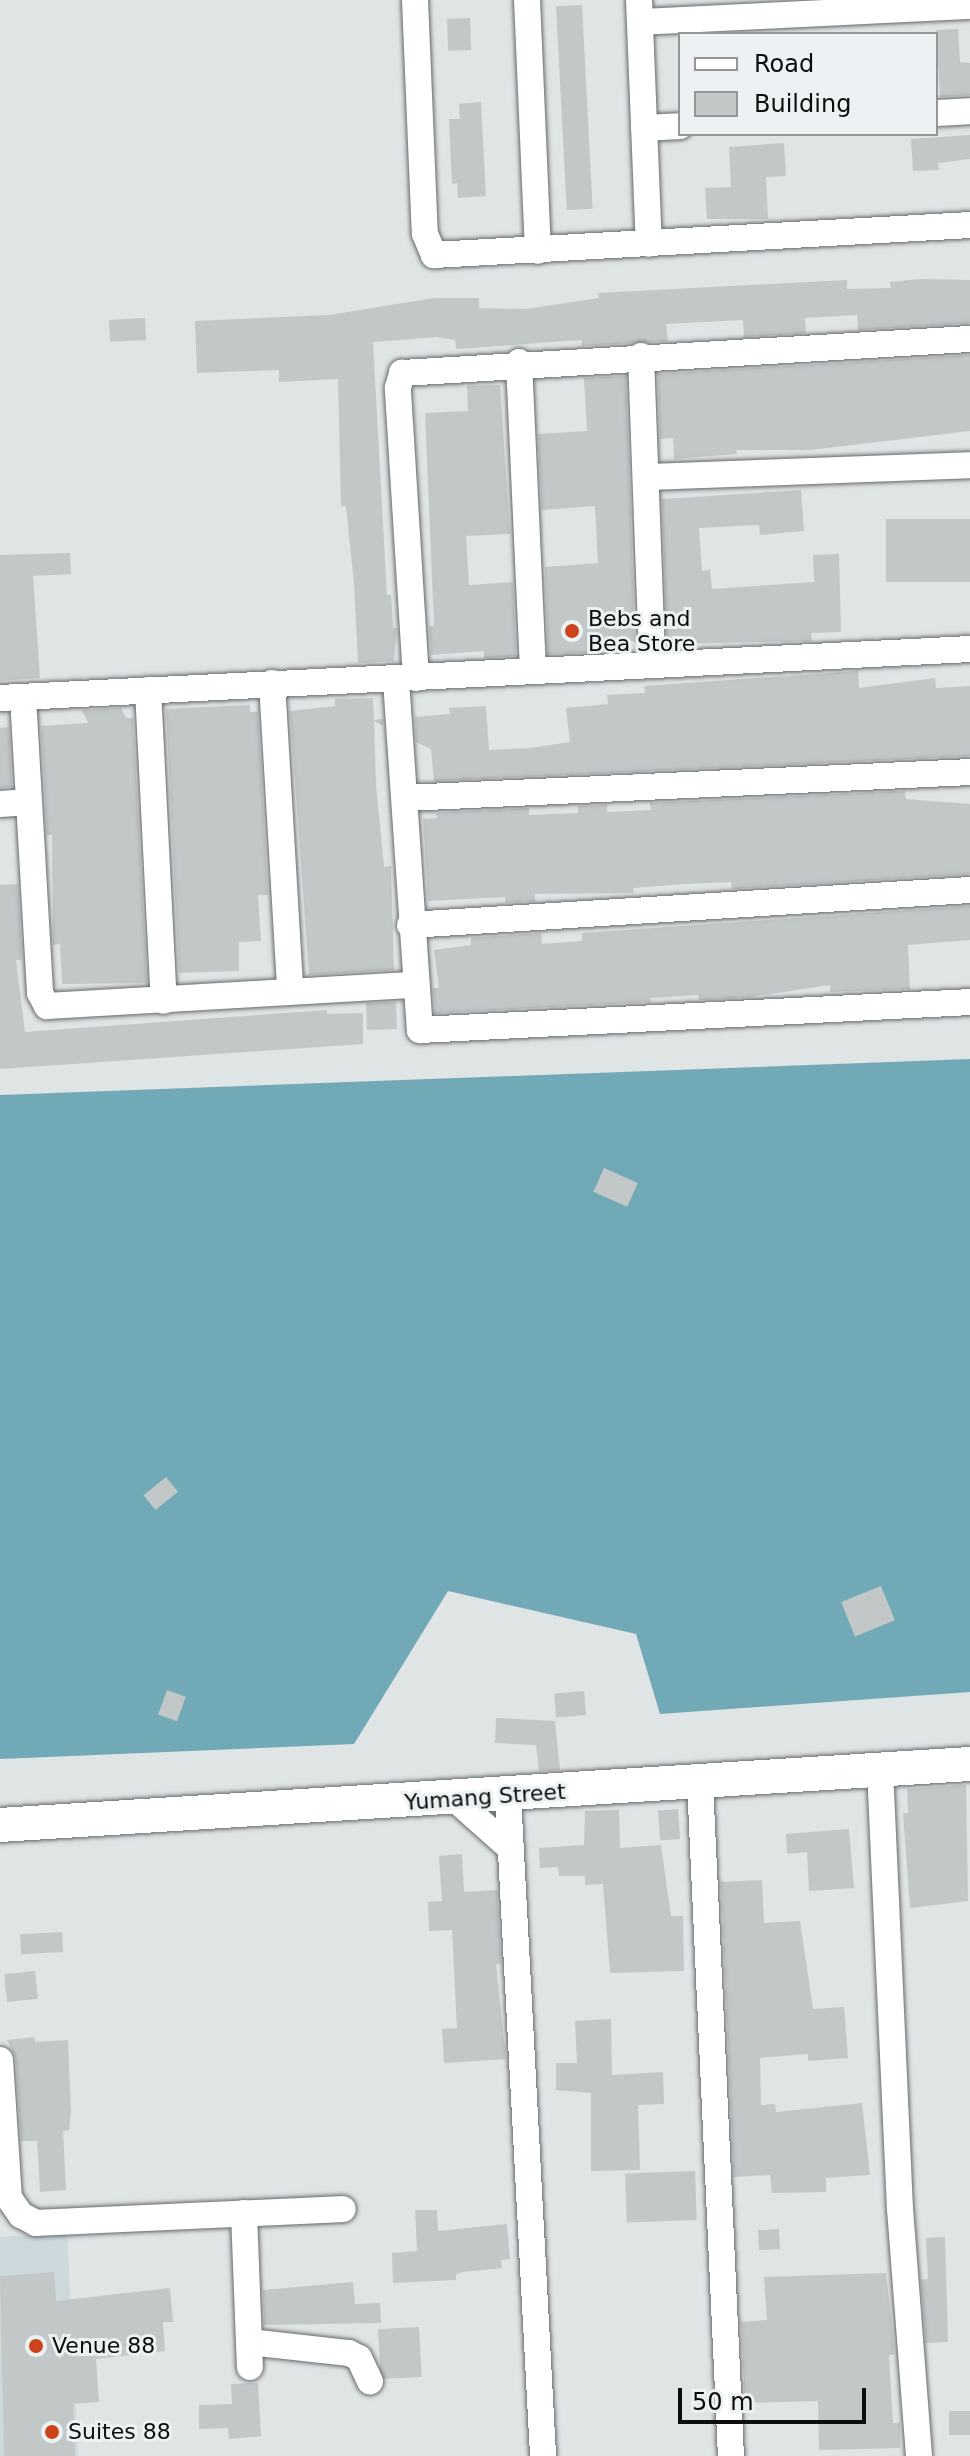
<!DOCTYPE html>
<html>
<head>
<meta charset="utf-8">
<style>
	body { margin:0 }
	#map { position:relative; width:970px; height:2456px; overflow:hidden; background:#dfe4e5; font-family:"DejaVu Sans",sans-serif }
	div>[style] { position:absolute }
	.built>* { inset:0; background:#ccd9dd }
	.forest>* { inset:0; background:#72a9b7 }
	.building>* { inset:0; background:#c2c7c8; transform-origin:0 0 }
	.roads { filter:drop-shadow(0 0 2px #666a6c) drop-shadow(0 0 2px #666a6c) }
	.minor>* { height:26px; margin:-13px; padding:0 13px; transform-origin:13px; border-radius:13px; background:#fff }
	.major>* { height:34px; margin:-17px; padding:0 17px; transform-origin:17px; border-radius:17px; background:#fff }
	.dots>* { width:22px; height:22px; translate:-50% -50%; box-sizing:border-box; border:4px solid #ecf1f3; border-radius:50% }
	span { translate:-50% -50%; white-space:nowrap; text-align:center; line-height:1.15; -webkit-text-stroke:6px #ecf1f3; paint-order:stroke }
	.poi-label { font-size:22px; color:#0c0e0e }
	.left { translate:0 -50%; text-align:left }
	.street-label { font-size:22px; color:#0c0e0e }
	.legend { position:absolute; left:678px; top:32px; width:260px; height:104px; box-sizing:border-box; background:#ecf1f3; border:2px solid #929697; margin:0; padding:10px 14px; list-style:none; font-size:24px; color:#0c0e0e }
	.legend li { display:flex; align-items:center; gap:16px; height:40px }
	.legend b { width:40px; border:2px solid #929697 }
	.scale { position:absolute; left:678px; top:2388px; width:188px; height:36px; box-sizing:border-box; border:4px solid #0c0e0e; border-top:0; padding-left:10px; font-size:24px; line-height:28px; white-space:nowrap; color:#0c0e0e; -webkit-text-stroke:6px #ecf1f3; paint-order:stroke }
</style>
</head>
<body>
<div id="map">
	<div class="built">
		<i style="clip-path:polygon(67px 2233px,78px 2456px,0 2456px,0 2237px)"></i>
	</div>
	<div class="forest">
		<i style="clip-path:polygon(970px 1059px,970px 1692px,660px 1714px,636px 1634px,448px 1591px,354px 1744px,0 1759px,0 1095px)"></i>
	</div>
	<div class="building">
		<i style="left:582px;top:5px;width:204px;height:26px;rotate:87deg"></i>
		<i style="left:470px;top:18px;width:32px;height:23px;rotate:88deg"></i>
		<i style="clip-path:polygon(958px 29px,960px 62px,970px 63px,970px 95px,940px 97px,936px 30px)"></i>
		<i style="clip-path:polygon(481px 102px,486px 196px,458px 198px,457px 183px,452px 184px,449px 119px,460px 119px,459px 104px)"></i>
		<i style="clip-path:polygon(970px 135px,970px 159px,938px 163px,939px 170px,913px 171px,911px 139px)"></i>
		<i style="clip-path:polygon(784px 143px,786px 176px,766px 177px,768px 219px,707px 219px,705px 188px,731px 187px,729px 147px)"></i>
		<i style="clip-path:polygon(920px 279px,970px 280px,970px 323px,858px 330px,857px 315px,805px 318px,806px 333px,744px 337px,743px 320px,666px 324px,668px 341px,582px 346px,582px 340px,456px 349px,455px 340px,437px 337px,373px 342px,387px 595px,391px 595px,393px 628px,397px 628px,394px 661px,358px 663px,354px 583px,346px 506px,341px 506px,338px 379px,279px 382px,279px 370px,197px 373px,195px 321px,329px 315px,434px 298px,479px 298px,479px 308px,526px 309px,599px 298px,598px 293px,847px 280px,847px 289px,891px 288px,890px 282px)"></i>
		<i style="left:145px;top:318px;width:22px;height:36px;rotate:87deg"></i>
		<i style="clip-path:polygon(970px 355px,970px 431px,810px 450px,736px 450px,737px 454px,674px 459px,673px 438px,660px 439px,658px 374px)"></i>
		<i style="clip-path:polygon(626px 376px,635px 641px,600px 643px,601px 652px,548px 654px,545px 567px,598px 563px,595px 506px,542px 510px,538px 434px,587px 431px,584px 378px)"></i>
		<i style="clip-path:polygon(500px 385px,510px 534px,466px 536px,469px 585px,513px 582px,516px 656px,484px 658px,484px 651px,431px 655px,429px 626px,434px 626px,425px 413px,468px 411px,467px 386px)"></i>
		<i style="clip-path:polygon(801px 490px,804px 531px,760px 535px,759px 525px,699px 528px,702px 571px,710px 570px,712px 589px,814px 582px,813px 555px,839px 554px,841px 632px,811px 633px,812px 641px,667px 644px,662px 499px)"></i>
		<i style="left:970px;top:519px;width:63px;height:84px;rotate:90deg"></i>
		<i style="clip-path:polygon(70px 553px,71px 574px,33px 576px,40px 678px,0 681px,0 555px)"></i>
		<i style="clip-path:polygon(858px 671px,859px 688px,935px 678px,936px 688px,970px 686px,970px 756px,434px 781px,431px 749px,416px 742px,415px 717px,450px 714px,449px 708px,486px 706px,489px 750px,531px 748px,570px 742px,566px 708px,608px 704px,607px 695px,645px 693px,644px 686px)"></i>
		<i style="clip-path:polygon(373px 698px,374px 720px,383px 719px,383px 726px,374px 721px,376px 784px,384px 867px,391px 866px,394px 970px,309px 975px,290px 711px,335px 706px,335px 699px)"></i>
		<i style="clip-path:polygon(250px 705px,250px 712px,258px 712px,268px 895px,258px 895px,261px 941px,239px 942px,239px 971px,179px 973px,166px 709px)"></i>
		<i style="clip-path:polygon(121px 708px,126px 718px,133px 718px,147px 983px,62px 984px,60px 944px,53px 945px,52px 835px,47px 835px,41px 726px,88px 723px,82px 710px)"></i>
		<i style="clip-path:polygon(9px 727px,12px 787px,0 788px,0 728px)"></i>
		<i style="clip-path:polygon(905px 791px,906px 799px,970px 804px,970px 874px,732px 889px,731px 882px,685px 884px,633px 888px,634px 893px,535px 894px,535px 901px,505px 903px,505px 897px,428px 901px,423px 819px,437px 818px,436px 813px,529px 808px,529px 815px,578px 813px,578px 806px,607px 805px,607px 812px,651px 810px,650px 803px)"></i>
		<i style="clip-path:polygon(18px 884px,22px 960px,16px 960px,25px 1032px,327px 1010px,327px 1014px,363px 1013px,363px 1044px,0 1069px,0 885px)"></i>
		<i style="clip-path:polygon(970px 906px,970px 940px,908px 945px,910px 989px,830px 992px,830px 985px,743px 998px,699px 1000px,698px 995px,650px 998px,651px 1002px,435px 1013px,433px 988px,439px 988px,434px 950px,471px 945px,471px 938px,541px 933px,542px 944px,582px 941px,582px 933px)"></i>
		<i style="left:396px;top:1002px;width:27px;height:30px;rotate:88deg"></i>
		<i style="left:604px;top:1168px;width:37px;height:26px;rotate:24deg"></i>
		<i style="left:166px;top:1477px;width:19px;height:29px;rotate:51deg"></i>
		<i style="left:881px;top:1586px;width:37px;height:43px;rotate:68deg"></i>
		<i style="left:167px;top:1690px;width:20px;height:26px;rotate:20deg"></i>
		<i style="left:584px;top:1691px;width:24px;height:30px;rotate:85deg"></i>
		<i style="clip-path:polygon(496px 1718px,555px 1721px,560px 1770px,539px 1771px,536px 1745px,495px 1743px)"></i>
		<i style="clip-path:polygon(966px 1785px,968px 1901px,910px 1908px,903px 1813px,908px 1813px,907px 1789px)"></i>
		<i style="left:678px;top:1809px;width:30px;height:20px;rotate:86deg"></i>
		<i style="clip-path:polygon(619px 1810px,620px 1848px,661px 1845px,671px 1916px,683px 1916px,684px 1971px,610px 1973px,603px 1884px,585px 1885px,585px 1876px,559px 1876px,558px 1867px,540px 1868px,539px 1848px,584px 1845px,585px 1811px)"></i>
		<i style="clip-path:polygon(849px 1829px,854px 1888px,809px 1891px,807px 1852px,787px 1854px,786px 1834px)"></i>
		<i style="clip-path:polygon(462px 1854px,464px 1892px,497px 1890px,501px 1964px,496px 1964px,506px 2059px,444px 2063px,442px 2029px,457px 2028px,452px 1930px,429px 1931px,428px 1902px,442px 1901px,439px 1856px)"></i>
		<i style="clip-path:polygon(762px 1880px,764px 1923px,800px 1921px,813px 2009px,844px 2007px,848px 2058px,808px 2061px,808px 2054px,760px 2058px,761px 2105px,775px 2104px,776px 2112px,862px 2103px,870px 2175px,826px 2178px,826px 2192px,772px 2193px,770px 2175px,734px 2177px,721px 1882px)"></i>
		<i style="left:62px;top:1932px;width:20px;height:42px;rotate:87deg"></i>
		<i style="left:35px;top:1971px;width:28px;height:31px;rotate:84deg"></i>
		<i style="clip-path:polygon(611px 2019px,612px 2075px,663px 2072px,664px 2104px,638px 2105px,640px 2170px,591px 2171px,591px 2093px,556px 2090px,556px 2063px,577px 2063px,575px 2021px)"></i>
		<i style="clip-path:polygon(34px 2037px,35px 2042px,68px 2040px,71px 2112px,69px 2130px,63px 2131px,66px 2190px,40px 2192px,37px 2141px,21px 2141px,16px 2059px,7px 2040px)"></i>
		<i style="left:695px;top:2171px;width:49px;height:70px;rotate:88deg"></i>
		<i style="clip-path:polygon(415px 2210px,437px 2210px,438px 2231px,507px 2224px,510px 2259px,501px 2260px,502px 2268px,463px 2272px,456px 2274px,456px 2280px,393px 2283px,392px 2253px,417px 2251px)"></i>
		<i style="left:779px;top:2229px;width:20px;height:21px;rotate:87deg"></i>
		<i style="clip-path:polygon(945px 2237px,948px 2342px,926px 2343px,921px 2280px,928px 2279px,926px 2238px)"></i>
		<i style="clip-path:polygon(54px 2272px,56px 2301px,170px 2288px,173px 2322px,163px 2322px,165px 2351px,96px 2359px,99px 2402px,73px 2404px,75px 2456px,4px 2456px,0 2276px)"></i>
		<i style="clip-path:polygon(886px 2273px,894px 2344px,894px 2355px,889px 2355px,893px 2423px,900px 2423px,900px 2448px,819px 2450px,818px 2401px,745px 2403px,741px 2322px,767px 2320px,764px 2277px)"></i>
		<i style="clip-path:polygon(353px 2282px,355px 2304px,380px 2303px,381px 2323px,264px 2325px,263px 2290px)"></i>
		<i style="left:419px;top:2327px;width:50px;height:41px;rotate:87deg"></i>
		<i style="clip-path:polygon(258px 2383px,261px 2436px,229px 2439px,228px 2428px,199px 2429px,199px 2405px,232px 2404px,231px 2384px)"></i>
		<i style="left:949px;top:2411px;width:21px;height:24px"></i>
	</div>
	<div class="roads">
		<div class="minor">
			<i style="left:415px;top:0;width:234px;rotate:87.6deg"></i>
			<i style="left:425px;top:234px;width:23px;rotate:67deg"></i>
			<i style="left:434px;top:255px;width:537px;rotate:-3.2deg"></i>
			<i style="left:527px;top:0;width:251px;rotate:87.5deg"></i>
			<i style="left:639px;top:0;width:244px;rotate:87.7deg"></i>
			<i style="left:640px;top:22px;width:330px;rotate:-2.8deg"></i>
			<i style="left:936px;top:113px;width:34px;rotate:-3deg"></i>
			<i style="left:644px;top:128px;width:36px;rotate:-3deg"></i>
			<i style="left:641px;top:356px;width:306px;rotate:87.9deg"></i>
			<i style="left:519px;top:362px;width:307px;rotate:87.4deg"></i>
			<i style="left:648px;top:477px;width:322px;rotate:-2.1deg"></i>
			<i style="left:416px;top:678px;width:291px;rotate:-93.6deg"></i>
			<i style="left:398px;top:388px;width:16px;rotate:-75deg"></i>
			<i style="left:402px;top:373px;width:569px;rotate:-3.43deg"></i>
			<i style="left:396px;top:680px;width:351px;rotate:86.1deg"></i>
			<i style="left:420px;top:1030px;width:551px;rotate:-2.91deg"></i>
			<i style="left:272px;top:683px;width:307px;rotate:86.6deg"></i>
			<i style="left:148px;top:690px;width:311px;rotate:87.1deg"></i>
			<i style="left:23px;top:697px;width:296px;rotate:86.7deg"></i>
			<i style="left:40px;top:993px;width:15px;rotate:62deg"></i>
			<i style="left:47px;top:1006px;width:368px;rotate:-3.3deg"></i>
			<i style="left:0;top:698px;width:971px;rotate:-2.89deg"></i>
			<i style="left:405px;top:798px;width:566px;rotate:-2.63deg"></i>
			<i style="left:0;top:804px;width:29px;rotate:-4deg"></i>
			<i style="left:410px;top:925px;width:561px;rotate:-3.58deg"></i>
			<i style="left:880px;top:1769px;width:440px;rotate:87.4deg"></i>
			<i style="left:900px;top:2209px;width:248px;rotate:85.6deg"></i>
			<i style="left:700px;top:1782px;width:675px;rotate:87.37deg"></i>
			<i style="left:508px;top:1796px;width:661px;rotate:86.96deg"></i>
			<i style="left:455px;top:1799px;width:74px;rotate:41.7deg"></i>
			<i style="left:0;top:2060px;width:138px;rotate:86.3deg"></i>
			<i style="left:9px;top:2198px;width:21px;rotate:55deg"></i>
			<i style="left:21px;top:2215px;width:17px;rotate:28deg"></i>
			<i style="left:36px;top:2223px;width:307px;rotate:-2.6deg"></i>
			<i style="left:244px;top:2213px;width:154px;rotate:87.8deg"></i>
			<i style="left:249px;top:2342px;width:101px;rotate:6.3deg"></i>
			<i style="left:349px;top:2353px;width:11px;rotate:27deg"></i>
			<i style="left:359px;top:2358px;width:26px;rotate:65deg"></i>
		</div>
		<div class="major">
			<i style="left:0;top:1825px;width:972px;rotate:-3.6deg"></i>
		</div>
	</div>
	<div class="dots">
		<i style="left:572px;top:631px;background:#cc431c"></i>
		<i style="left:36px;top:2346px;background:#cc431c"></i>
		<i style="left:52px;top:2432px;background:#cc431c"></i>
	</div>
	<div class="poi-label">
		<span class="left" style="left:588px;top:631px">Bebs and<br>Bea Store</span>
		<span class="left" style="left:52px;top:2346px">Venue 88</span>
		<span class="left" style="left:68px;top:2432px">Suites 88</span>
	</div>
	<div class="street-label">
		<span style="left:485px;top:1797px;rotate:-4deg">Yumang Street</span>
	</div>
	<ul class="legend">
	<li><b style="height:10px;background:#fff"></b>Road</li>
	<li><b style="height:22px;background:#c2c7c8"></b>Building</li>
	</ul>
	<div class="scale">50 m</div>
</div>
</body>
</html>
